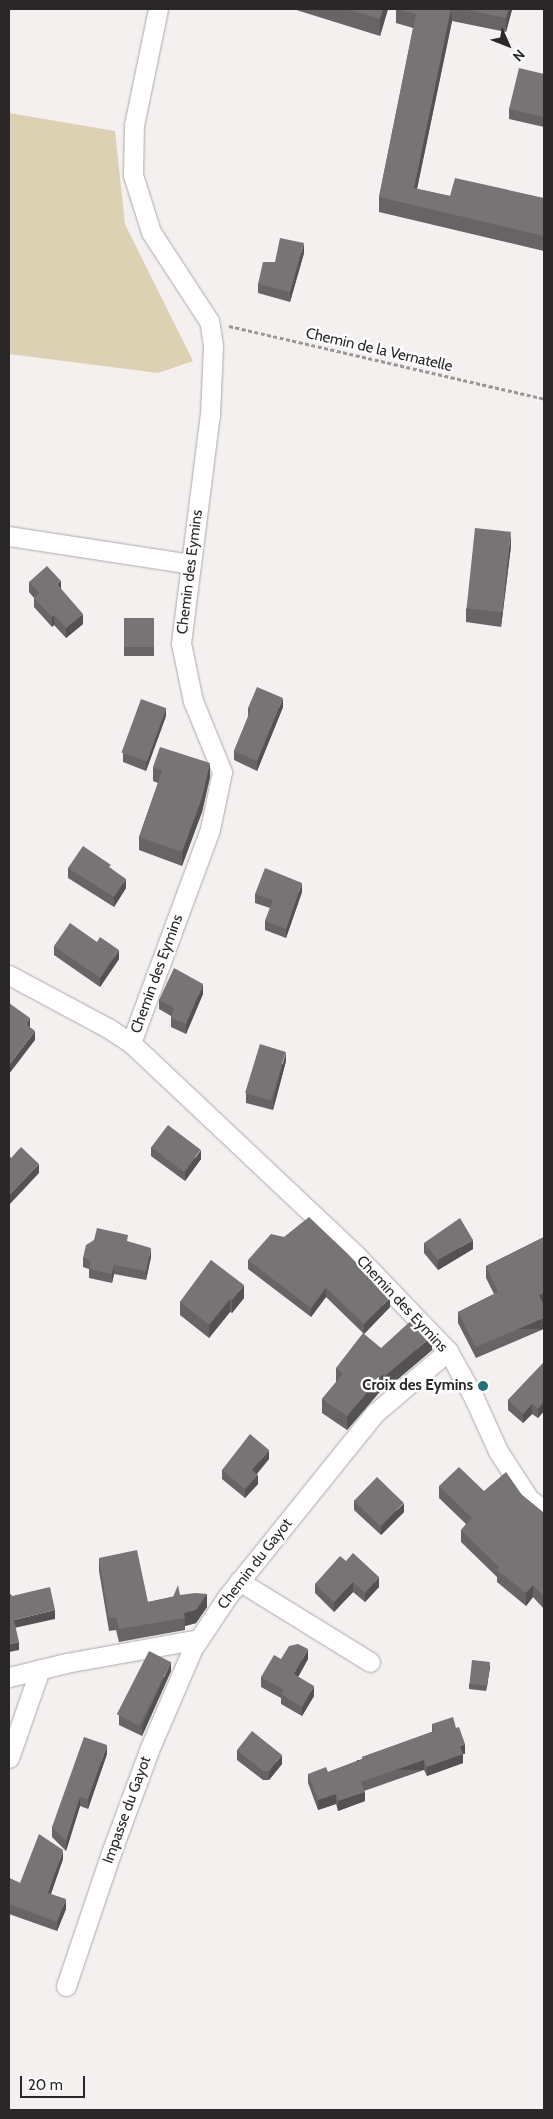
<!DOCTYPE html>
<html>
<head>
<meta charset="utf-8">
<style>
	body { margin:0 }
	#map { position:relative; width:553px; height:2119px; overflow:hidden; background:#f5f0f0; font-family:Cabin,sans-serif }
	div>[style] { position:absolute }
	.green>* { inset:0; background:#dcd1b2 }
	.path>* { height:3px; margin-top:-1.5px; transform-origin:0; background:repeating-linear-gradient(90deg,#9a9797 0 4px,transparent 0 6.5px) }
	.roads { filter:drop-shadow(0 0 1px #ada9a8) drop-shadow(0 0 1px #ada9a8) }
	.minor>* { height:19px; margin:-9.5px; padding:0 9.5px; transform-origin:9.5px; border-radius:9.5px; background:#fff }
	.wall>* { inset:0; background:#676465; transform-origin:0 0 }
	.shaded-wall>* { inset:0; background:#545153; transform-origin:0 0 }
	.building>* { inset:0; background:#787476; transform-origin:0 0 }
	.dots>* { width:14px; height:14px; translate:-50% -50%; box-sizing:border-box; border:2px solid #fff; border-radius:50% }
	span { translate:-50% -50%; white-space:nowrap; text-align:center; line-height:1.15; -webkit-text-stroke:4.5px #fff; paint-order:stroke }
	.street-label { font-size:15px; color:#292727 }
	.poi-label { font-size:15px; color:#292727; font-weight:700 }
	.right { translate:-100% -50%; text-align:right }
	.frame { position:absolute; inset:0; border:10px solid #292727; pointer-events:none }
	.north { position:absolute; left:483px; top:20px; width:50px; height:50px; -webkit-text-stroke:4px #fff; paint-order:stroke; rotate:134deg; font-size:14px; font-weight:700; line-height:20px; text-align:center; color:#292727 }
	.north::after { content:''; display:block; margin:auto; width:18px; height:22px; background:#292727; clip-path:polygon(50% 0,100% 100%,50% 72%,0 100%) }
	.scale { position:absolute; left:20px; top:2076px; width:65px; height:22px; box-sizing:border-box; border:2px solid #292727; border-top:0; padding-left:6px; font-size:15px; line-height:18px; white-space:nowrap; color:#292727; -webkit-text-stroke:4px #fff; paint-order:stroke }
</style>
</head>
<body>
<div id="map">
	<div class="green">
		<i style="clip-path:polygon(9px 113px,115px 131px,125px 224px,193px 361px,158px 373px,9px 354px)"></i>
	</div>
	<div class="path">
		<i style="left:229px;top:326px;width:323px;rotate:13deg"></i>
	</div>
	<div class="roads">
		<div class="minor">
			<i style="left:9px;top:536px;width:184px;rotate:8.7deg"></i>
			<i style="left:9px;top:975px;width:112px;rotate:28.2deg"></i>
			<i style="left:108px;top:1028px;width:27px;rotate:33deg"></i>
			<i style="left:131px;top:1043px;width:309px;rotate:43.3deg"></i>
			<i style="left:356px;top:1255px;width:133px;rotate:46.2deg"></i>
			<i style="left:448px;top:1351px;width:54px;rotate:61deg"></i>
			<i style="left:474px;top:1398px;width:58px;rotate:65.6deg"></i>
			<i style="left:498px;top:1451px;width:57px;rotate:57.1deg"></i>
			<i style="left:529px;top:1499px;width:19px;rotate:36deg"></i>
			<i style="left:131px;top:1043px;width:228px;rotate:-69.7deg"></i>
			<i style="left:210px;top:829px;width:58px;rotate:-78.1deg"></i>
			<i style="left:222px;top:772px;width:77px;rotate:-112.2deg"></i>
			<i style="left:193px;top:701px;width:59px;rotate:-101.7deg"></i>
			<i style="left:181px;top:643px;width:230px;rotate:-82.8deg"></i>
			<i style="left:210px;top:415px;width:70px;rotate:-87.5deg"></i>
			<i style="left:213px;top:345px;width:24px;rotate:-99deg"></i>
			<i style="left:209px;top:321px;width:106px;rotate:-123.1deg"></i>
			<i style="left:151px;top:232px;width:60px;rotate:-107.5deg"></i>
			<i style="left:133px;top:175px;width:50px;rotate:-88.9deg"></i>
			<i style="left:134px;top:125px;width:118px;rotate:-78.3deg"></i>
			<i style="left:239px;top:1581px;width:154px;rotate:31.7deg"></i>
			<i style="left:9px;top:1677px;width:59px;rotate:-13.8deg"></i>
			<i style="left:66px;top:1663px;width:135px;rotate:-10.2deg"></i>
			<i style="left:9px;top:1758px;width:94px;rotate:-70.8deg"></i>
			<i style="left:66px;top:1986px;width:140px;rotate:-71.3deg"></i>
			<i style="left:111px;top:1853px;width:110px;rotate:-69.7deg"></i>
			<i style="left:149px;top:1750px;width:111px;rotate:-66.7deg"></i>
			<i style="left:193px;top:1648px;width:61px;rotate:-56.3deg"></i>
			<i style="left:227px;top:1597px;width:236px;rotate:-51.2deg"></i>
			<i style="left:375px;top:1413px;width:96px;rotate:-40.3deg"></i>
		</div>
	</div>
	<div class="wall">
		<i style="clip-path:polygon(293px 9px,388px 9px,380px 36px)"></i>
		<i style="clip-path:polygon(396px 9px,512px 9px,506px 32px,452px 21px,417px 189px,450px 196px,544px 198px,544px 251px,379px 212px,379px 197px,413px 28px,396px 23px)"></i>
		<i style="clip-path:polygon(544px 74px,544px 127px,509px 119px,509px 109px)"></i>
		<i style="clip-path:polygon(304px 253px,290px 302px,258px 293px,258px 284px,275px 262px)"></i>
		<i style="clip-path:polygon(511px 546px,501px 627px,466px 622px,466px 609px)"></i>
		<i style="clip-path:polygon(29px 582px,61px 589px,83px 624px,66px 638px,54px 625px,52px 627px,34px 607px,34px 598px,29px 592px)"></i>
		<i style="left:124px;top:618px;width:30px;height:38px"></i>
		<i style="clip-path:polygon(283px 707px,257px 771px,234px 760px,234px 751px,248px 717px,248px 708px)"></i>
		<i style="clip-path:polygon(166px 716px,146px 771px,123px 762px,123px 753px)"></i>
		<i style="clip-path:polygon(153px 767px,210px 777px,202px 812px,182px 866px,139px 850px,139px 837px,158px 783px,153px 781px)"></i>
		<i style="clip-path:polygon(68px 868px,111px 868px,126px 888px,114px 907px,68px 878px)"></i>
		<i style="clip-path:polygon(302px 892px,286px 938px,265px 930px,265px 921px,270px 908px,255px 903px,255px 894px)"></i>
		<i style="clip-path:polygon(54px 946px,119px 959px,100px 987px,54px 955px)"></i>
		<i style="clip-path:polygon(203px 994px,186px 1034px,171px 1027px,171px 1016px,159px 1009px,159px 1000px)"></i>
		<i style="clip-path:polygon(286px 1061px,273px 1110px,246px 1103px,246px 1093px)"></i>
		<i style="clip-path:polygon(151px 1147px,201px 1159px,185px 1181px,151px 1156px)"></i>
		<i style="clip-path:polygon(544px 1237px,544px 1329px,476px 1358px,458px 1323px,458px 1312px,494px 1294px,486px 1278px,486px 1266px)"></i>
		<i style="clip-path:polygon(128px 1242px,151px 1257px,146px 1280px,114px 1274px,112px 1283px,89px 1278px,89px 1269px,83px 1267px,83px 1258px)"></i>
		<i style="clip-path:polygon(424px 1243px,473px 1249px,438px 1270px,424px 1253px)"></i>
		<i style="clip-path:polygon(211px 1260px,244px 1298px,232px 1313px,230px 1312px,209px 1338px,180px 1315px,180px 1302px)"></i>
		<i style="clip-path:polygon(248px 1260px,390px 1307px,364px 1334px,326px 1297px,311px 1317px,248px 1269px)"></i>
		<i style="clip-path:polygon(381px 1348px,432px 1350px,385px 1390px,383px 1388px,347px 1430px,322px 1413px,322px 1399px,336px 1382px,336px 1368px)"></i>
		<i style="clip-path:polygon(544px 1362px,544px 1411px,538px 1418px,532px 1414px,523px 1423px,508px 1410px,508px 1400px)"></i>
		<i style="clip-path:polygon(269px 1459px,257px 1474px,258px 1484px,245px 1498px,222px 1479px,222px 1470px)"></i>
		<i style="clip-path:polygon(439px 1486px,522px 1495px,544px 1513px,544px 1609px,533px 1597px,526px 1606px,497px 1582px,497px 1577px,461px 1542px,461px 1530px,466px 1524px,439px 1498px)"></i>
		<i style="clip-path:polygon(354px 1500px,404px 1512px,381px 1535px,354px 1510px)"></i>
		<i style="clip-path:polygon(99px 1558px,148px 1602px,180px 1595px,207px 1607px,196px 1623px,185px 1626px,185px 1630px,119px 1642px,116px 1630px,109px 1631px,99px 1571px)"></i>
		<i style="clip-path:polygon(346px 1561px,379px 1587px,365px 1602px,353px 1592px,334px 1612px,315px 1593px,315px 1584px)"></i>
		<i style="clip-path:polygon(281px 1659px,308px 1659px,298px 1677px,314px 1696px,302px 1716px,281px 1704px,281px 1698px,261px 1687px,261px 1677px)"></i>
		<i style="clip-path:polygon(490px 1667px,486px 1691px,469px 1689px,469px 1684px)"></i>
		<i style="clip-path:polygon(171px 1671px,142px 1736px,119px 1725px,119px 1715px)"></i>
		<i style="clip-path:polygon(432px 1724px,465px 1754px,463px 1754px,463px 1763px,427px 1776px,424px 1770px,364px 1791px,365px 1801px,338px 1811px,336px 1804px,318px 1810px,308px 1783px,308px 1774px,328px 1772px,362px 1759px,362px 1757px,432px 1732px)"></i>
		<i style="clip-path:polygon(237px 1750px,282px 1764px,269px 1780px,263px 1780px,237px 1760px)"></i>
		<i style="clip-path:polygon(107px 1754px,88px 1809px,80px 1806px,66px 1851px,52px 1837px,52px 1827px)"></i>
		<i style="clip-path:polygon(63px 1859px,51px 1894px,66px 1909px,57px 1931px,9px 1914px,9px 1878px,20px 1883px)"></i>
	</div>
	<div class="shaded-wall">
		<i style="clip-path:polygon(383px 9px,388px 9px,380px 36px,380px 19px)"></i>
		<i style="clip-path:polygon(451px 9px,452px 21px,414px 203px,414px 188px)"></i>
		<i style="clip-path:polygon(509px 9px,512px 9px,512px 10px,506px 32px,506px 18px)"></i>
		<i style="clip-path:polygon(304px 243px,304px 253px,290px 302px,290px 292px)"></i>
		<i style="clip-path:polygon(511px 532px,511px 546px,501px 627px,501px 613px)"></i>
		<i style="clip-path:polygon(61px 581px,61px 591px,57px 584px)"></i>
		<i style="clip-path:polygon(83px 614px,83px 624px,66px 638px,66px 628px)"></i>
		<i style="clip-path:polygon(54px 615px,54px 625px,52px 627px,52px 617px)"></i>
		<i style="clip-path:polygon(283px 698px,283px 707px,257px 771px,257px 761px)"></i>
		<i style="clip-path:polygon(166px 708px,166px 716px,146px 771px,146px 762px)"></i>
		<i style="clip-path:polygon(210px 763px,210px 777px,202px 812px,182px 866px,182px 852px)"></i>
		<i style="clip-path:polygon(126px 879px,126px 888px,114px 907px,114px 897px)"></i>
		<i style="clip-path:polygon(302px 883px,302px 892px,286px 938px,286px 929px)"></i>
		<i style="clip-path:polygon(119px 950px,119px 959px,100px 987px,100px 978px)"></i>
		<i style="clip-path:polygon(203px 984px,203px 994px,186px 1034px,186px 1024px)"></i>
		<i style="clip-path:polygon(30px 1018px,30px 1028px,26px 1024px)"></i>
		<i style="clip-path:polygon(35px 1031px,35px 1040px,9px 1074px,9px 1065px)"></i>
		<i style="clip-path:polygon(286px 1052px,286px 1061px,273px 1110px,273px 1100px)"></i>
		<i style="clip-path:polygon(201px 1150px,201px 1159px,185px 1181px,185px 1172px)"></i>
		<i style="clip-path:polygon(39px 1164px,39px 1173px,9px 1205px,9px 1195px)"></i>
		<i style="clip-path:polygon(473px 1240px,473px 1249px,438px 1270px,438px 1260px)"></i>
		<i style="clip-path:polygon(151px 1248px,151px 1257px,146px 1280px,146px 1271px)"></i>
		<i style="clip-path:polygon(114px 1265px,114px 1274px,112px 1283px,112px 1274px)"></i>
		<i style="clip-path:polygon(244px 1285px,244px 1298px,232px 1313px,232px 1300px)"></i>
		<i style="clip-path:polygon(326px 1288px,326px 1297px,311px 1317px,311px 1308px)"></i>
		<i style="clip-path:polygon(544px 1293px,544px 1304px,539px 1307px,539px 1295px)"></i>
		<i style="clip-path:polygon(390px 1298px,390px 1307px,364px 1334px,364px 1324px)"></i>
		<i style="clip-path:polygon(230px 1299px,230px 1312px,209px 1338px,209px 1325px)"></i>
		<i style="left:544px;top:1318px;width:11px;height:74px;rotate:90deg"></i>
		<i style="clip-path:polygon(432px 1336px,432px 1350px,385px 1390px,385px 1376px)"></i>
		<i style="clip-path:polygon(383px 1374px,383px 1388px,347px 1430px,347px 1416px)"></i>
		<i style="clip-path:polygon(544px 1401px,544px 1411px,538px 1418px,538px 1409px)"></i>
		<i style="clip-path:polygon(532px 1404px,532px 1414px,523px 1423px,523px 1414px)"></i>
		<i style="clip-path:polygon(269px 1450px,269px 1459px,252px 1479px,252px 1470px)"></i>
		<i style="clip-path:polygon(258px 1475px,258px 1484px,245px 1498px,245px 1489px)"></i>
		<i style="clip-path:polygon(404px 1503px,404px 1512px,381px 1535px,381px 1526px)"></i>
		<i style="clip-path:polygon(379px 1577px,379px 1587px,365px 1602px,365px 1593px)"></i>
		<i style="clip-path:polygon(353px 1582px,353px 1592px,334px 1612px,334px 1602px)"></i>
		<i style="clip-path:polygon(533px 1585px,533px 1597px,526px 1606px,526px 1593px)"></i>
		<i style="clip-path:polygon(207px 1594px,207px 1607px,196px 1623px,185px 1626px,184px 1613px)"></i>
		<i style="clip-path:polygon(55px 1610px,55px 1619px,14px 1628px,14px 1620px)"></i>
		<i style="clip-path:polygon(19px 1642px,19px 1650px,9px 1652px,9px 1644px)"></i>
		<i style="clip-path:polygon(308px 1649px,308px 1659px,294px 1684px,294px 1674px)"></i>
		<i style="clip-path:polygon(171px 1662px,171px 1671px,142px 1736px,142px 1726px)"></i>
		<i style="clip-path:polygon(490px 1662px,490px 1667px,486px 1691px,486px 1686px)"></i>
		<i style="clip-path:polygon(314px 1686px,314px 1696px,302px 1716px,302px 1707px)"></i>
		<i style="clip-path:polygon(465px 1744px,465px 1754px,463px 1754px,463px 1763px,427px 1776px,427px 1767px,460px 1746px)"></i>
		<i style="clip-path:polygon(107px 1745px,107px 1754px,88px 1809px,88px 1799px)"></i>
		<i style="clip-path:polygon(282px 1755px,282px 1764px,269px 1780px,269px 1771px)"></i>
		<i style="left:424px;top:1760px;width:10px;height:67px;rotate:90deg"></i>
		<i style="clip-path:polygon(365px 1792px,365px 1801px,338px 1811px,338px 1801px)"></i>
		<i style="clip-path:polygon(336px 1794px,336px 1804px,318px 1810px,318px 1800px)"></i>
		<i style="clip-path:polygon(80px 1797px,80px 1806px,66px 1851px,66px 1841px)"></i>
		<i style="clip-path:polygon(63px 1850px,63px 1859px,48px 1902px,48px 1893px)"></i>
		<i style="clip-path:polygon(66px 1899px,66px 1909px,57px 1931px,57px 1922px)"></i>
	</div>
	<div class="building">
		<i style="clip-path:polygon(347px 9px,383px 9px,380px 19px)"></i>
		<i style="clip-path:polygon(396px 9px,451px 9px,414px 188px,450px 196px,455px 178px,544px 198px,544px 236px,379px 197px,416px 14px)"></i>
		<i style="clip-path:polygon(464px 9px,509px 9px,506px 18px)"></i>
		<i style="clip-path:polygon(519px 68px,544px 74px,544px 117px,509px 109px)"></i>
		<i style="clip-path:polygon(280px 238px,304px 243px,290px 292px,258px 284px,263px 262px,275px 262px)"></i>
		<i style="left:475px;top:528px;width:36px;height:81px;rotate:6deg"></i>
		<i style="clip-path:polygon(47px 566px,61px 581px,57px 584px,83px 614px,66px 628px,54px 615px,52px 617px,34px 598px,39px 593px,29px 582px)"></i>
		<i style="left:124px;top:618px;width:30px;height:29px"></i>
		<i style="clip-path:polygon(257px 687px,283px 698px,257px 761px,234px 751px,251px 709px,248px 708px)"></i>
		<i style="left:141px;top:699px;width:27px;height:57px;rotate:20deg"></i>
		<i style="clip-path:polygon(160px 747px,210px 763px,202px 798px,182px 852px,139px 837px,162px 771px,153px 767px)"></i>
		<i style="clip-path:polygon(83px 846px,111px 865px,109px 867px,126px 879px,114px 897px,68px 868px)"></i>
		<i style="clip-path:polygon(265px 868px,302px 883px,286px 929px,265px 921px,273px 900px,255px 894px)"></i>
		<i style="clip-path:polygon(70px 923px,97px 942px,100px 937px,119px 950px,100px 978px,54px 946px)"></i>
		<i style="clip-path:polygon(174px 968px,203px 984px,186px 1024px,171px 1018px,174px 1008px,159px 1000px)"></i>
		<i style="clip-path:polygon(9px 1003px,30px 1018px,26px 1024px,35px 1031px,9px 1065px)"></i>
		<i style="left:260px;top:1044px;width:27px;height:51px;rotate:17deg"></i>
		<i style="left:168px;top:1125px;width:41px;height:28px;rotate:37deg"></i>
		<i style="clip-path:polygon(21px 1147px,39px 1164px,9px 1195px,9px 1156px,11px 1158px)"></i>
		<i style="clip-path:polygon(309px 1217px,348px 1254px,390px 1298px,364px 1324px,326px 1288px,311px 1308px,248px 1260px,271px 1234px,284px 1237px)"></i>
		<i style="clip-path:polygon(460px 1218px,473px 1240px,438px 1260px,424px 1243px)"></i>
		<i style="clip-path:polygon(97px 1228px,128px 1235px,127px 1241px,151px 1248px,146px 1271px,114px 1265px,112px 1274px,89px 1269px,91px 1260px,83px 1258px,86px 1245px,94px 1240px)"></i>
		<i style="clip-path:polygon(544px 1237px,544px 1293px,539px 1295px,544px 1306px,544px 1318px,476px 1347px,458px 1312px,498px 1292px,486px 1266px)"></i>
		<i style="clip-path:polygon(211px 1260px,244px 1285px,232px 1300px,230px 1299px,209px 1325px,180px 1302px)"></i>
		<i style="clip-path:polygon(414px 1318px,432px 1336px,385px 1376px,383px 1374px,347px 1416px,322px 1399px,343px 1374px,336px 1368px,363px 1333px,381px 1348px)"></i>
		<i style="clip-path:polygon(544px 1362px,544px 1401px,538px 1409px,532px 1404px,523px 1414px,508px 1400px)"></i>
		<i style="clip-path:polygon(250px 1434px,269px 1450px,252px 1470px,258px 1475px,245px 1489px,222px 1470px)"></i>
		<i style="clip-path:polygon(459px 1467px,484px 1491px,506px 1472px,522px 1495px,544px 1513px,544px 1597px,533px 1585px,526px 1593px,497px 1570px,499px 1567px,461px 1530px,472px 1518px,439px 1486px)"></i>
		<i style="left:377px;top:1477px;width:37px;height:33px;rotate:44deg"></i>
		<i style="clip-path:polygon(137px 1550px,148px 1602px,173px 1597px,178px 1585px,180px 1595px,195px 1593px,207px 1594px,196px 1610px,184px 1613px,185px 1618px,119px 1629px,116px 1617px,109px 1618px,99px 1558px)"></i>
		<i style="clip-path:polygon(353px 1553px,379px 1577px,365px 1593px,353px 1582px,334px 1602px,315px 1584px,340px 1556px,346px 1561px)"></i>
		<i style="clip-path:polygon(50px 1587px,55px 1610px,14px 1620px,19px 1642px,9px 1644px,9px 1594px,11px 1594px,12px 1596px)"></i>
		<i style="clip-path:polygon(298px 1644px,308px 1649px,294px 1674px,314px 1686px,302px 1707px,281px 1694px,284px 1690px,261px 1677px,274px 1655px,281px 1659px,289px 1646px)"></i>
		<i style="left:149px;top:1651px;width:25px;height:71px;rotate:27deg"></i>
		<i style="left:472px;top:1660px;width:18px;height:24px;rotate:6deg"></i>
		<i style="clip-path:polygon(453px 1717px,456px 1728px,459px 1727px,465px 1744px,460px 1746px,463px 1754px,427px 1767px,424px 1760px,361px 1782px,365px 1792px,338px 1801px,336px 1794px,318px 1800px,308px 1774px,326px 1767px,328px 1772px,363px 1759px,362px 1757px,434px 1731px,432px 1724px)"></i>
		<i style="clip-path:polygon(252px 1731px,282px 1755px,269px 1771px,263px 1771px,237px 1750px)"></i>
		<i style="clip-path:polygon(84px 1737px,107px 1745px,88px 1799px,80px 1797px,66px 1841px,52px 1827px)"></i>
		<i style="clip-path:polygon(39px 1834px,63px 1850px,48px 1893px,66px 1899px,57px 1922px,9px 1904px,9px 1878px,20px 1883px)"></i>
	</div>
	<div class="dots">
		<i style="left:483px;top:1386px;background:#29707d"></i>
	</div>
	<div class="street-label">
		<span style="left:379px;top:350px;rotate:13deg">Chemin de la Vernatelle</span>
		<span style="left:190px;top:572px;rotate:-83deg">Chemin des Eymins</span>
		<span style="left:157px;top:974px;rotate:-70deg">Chemin des Eymins</span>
		<span style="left:402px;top:1304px;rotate:47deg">Chemin des Eymins</span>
		<span style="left:255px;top:1564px;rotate:-52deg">Chemin du Gayot</span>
		<span style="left:127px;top:1810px;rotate:-70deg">Impasse du Gayot</span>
	</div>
	<div class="poi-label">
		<span class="right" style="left:473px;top:1386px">Croix des Eymins</span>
	</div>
	<div class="frame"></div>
	<div class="north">N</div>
	<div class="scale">20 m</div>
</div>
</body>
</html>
